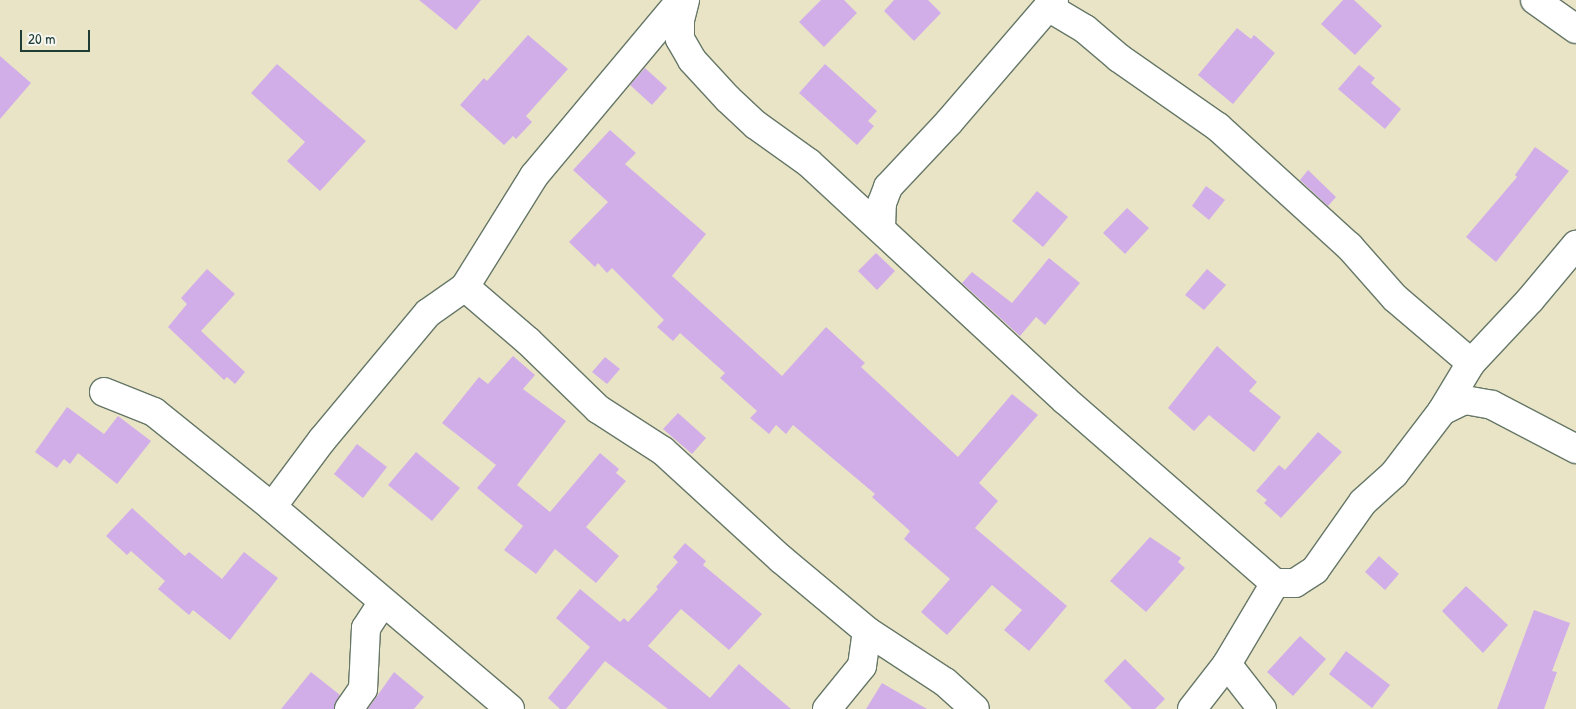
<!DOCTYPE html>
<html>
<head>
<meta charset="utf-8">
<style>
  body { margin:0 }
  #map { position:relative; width:1576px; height:709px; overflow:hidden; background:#e9e4c6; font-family:"Patrick Hand",sans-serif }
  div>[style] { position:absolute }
  .building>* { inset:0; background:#d2aee9 }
  .roads { filter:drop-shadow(1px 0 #667767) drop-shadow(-1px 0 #667767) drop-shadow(0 1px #667767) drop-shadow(0 -1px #667767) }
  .minor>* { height:28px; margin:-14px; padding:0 14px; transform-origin:14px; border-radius:14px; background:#fff }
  span { translate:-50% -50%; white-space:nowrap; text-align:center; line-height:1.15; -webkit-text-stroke:4.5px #f6f6f2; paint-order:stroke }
  .scale { position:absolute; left:20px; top:30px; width:70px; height:22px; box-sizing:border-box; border:2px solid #1f3d34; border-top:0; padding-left:6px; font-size:15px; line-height:18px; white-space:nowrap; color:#1f3d34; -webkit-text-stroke:4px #f6f6f2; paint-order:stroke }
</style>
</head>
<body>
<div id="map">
  <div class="building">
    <i style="clip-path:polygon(419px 0,481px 0,456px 30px)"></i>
    <i style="clip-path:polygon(821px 0,844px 0,857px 13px,824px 47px,799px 22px)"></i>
    <i style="clip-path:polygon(894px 0,928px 0,941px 13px,914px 41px,884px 11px)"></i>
    <i style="clip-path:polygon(1343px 0,1354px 0,1382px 26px,1355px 55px,1321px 24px)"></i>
    <i style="clip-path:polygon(1237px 28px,1251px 39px,1254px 35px,1275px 53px,1233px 104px,1198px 75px)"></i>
    <i style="clip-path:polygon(528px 35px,568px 69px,526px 116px,532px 122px,516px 139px,513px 136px,504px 145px,460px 105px,484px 78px,487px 81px)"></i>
    <i style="clip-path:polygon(0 56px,31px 83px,0 119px)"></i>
    <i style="clip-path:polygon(277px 64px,366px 141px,320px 191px,287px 161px,305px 142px,251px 93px)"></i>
    <i style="clip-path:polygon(825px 64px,877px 111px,868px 121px,874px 126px,857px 145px,799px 93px)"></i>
    <i style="clip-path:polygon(1359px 65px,1375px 78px,1371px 83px,1401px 109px,1385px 129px,1338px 89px)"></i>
    <i style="clip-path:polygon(645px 68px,667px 88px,652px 105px,630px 85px)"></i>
    <i style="clip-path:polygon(610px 130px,636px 153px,625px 164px,706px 234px,672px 276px,782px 376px,826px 327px,865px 363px,861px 367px,958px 457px,1012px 394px,1038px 415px,979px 483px,998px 501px,975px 528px,1067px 606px,1029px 651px,1004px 630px,1022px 610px,992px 585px,947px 635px,921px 612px,950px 579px,904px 539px,910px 531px,872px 497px,875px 494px,793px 425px,786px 434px,776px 425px,769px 434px,750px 418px,757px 411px,720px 378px,725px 373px,680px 333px,673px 341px,657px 327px,664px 320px,612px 268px,607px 273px,598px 263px,595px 267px,569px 242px,608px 202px,573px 170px)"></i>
    <i style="clip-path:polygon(1535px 147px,1569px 171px,1496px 262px,1466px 237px,1517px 177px,1515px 175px)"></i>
    <i style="clip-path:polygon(1308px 170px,1336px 197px,1328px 206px,1300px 180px)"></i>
    <i style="clip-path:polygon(1206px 186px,1225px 200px,1209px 220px,1192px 206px)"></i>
    <i style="clip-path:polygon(1037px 191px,1068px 217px,1043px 247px,1012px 221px)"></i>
    <i style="clip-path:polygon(1127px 208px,1149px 228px,1125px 254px,1103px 233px)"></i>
    <i style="clip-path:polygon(876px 253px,895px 271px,877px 290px,858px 271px)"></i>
    <i style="clip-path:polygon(1049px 258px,1080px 283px,1045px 325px,1036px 317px,1020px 336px,962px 283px,972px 272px,1012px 303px)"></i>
    <i style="clip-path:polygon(207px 269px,235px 294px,201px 331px,245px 372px,235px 384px,227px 377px,224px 380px,168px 327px,187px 304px,181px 298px)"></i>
    <i style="clip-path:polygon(1207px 269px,1226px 285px,1204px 310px,1185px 295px)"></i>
    <i style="clip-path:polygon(1217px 346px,1257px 382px,1249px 391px,1281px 417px,1254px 452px,1209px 415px,1194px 431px,1168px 408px)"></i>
    <i style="clip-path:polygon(513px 356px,535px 375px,523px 389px,566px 421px,517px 485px,550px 512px,600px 453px,619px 469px,616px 473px,626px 481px,586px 527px,619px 556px,596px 583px,555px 549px,536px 574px,504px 550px,523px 526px,477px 488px,496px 465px,442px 423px,479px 377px,488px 384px)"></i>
    <i style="clip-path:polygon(605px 357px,620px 369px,607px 384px,592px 372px)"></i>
    <i style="clip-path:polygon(67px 407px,104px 434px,118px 416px,151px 441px,117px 484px,78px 453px,70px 464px,64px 459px,57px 468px,35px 452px)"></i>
    <i style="clip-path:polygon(678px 413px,706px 438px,692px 454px,663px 429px)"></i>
    <i style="clip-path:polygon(1318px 432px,1342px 452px,1281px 518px,1264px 503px,1267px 500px,1256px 491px,1279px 465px,1285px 470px)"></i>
    <i style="clip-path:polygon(357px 444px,387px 467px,363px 498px,334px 474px)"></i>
    <i style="clip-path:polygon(416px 452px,460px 488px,432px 521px,388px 485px)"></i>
    <i style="clip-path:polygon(132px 508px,185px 556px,189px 552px,222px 579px,244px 552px,278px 578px,230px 640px,193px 610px,189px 615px,158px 589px,165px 581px,131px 551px,127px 555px,106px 536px)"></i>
    <i style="clip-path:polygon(1150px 537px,1181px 558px,1178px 562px,1185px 568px,1146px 612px,1110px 581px)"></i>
    <i style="clip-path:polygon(685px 543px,706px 561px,703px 565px,762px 614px,729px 650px,681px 609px,648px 646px,710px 698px,739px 664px,791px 709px,668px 709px,605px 661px,566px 709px,560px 709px,548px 698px,590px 647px,556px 618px,580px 589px,620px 622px,624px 618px,628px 622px,658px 589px,656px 587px,678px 562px,673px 557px)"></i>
    <i style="clip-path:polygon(1379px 556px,1399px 574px,1385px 590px,1365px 572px)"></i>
    <i style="clip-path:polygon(1466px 586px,1508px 625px,1483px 653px,1442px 611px)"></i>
    <i style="clip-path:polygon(1534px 610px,1570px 623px,1552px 671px,1557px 672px,1544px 709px,1497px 709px)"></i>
    <i style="clip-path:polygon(1300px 636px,1326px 659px,1293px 696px,1267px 672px)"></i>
    <i style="clip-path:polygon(1346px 651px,1390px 685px,1372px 708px,1329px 674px)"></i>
    <i style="clip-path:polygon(1125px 659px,1165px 699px,1155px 709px,1132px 709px,1104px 681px)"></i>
    <i style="clip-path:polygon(311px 672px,340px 695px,334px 709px,281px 709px)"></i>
    <i style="clip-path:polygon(394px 672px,424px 697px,414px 709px,368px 709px)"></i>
    <i style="clip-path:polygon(882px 683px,927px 709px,866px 709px)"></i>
  </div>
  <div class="roads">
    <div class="minor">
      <i style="left:681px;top:0;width:229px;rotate:129.9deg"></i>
      <i style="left:534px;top:176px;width:131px;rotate:121.9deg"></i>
      <i style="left:465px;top:287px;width:83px;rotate:40.6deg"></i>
      <i style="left:528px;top:341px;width:98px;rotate:44.2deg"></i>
      <i style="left:598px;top:409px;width:77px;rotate:32.9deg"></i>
      <i style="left:663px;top:451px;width:160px;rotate:42.5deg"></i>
      <i style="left:781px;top:559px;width:112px;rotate:39.9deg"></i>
      <i style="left:867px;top:631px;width:93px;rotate:33.2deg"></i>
      <i style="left:945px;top:682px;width:40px;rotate:42deg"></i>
      <i style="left:685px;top:0;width:21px;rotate:104deg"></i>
      <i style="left:680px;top:20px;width:19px;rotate:90deg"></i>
      <i style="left:680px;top:39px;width:24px;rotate:60deg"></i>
      <i style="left:692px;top:60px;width:53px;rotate:47.3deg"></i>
      <i style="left:728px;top:99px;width:38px;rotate:43deg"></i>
      <i style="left:756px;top:125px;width:65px;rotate:35.6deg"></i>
      <i style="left:809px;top:163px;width:349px;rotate:42.8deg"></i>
      <i style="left:1065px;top:400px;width:279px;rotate:41.1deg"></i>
      <i style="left:1275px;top:583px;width:20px"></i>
      <i style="left:1295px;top:583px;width:24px;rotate:-33deg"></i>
      <i style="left:1315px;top:570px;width:83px;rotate:-54.8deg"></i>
      <i style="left:1363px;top:502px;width:42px;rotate:-42.1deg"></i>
      <i style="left:1394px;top:474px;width:79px;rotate:-52.7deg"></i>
      <i style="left:1442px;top:411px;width:56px;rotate:-58.9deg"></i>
      <i style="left:1471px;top:363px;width:86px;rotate:-46.9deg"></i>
      <i style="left:1530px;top:300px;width:72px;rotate:-50.1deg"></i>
      <i style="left:1535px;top:0;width:50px;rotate:35.3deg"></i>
      <i style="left:1048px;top:7px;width:43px;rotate:30.7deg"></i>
      <i style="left:1085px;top:29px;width:45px;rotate:40.5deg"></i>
      <i style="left:1119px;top:58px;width:121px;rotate:34.9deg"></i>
      <i style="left:1218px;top:127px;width:177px;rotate:42.3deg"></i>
      <i style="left:1349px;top:246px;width:69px;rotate:48.5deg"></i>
      <i style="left:1395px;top:298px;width:100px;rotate:40.5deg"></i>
      <i style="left:881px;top:228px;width:25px;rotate:-88deg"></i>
      <i style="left:882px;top:203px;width:17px;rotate:-69deg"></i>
      <i style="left:888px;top:187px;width:89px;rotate:-46.8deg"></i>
      <i style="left:949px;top:122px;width:161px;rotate:-49.3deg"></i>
      <i style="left:104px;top:392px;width:54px;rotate:21.8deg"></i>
      <i style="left:154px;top:412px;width:151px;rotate:38.8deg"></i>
      <i style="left:272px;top:507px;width:84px;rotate:-53.3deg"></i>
      <i style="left:322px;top:440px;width:165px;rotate:-50.2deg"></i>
      <i style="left:428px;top:313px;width:45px;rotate:-35.1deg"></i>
      <i style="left:1442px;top:411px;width:25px;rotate:-26deg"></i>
      <i style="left:1465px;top:400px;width:27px;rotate:10deg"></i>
      <i style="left:1492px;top:405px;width:95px;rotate:27.6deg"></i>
      <i style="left:272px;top:507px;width:312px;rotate:40.3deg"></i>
      <i style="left:1227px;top:664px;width:57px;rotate:52.1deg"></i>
      <i style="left:349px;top:709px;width:24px;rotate:-55deg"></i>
      <i style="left:363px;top:689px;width:61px;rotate:-87.2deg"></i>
      <i style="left:366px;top:628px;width:30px;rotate:-57deg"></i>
      <i style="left:827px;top:709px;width:55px;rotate:-50.9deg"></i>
      <i style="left:862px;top:666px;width:35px;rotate:-82deg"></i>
      <i style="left:1192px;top:709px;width:57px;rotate:-52.1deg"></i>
      <i style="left:1227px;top:664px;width:94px;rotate:-59.3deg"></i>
    </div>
  </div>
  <div class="scale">20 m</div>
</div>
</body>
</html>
